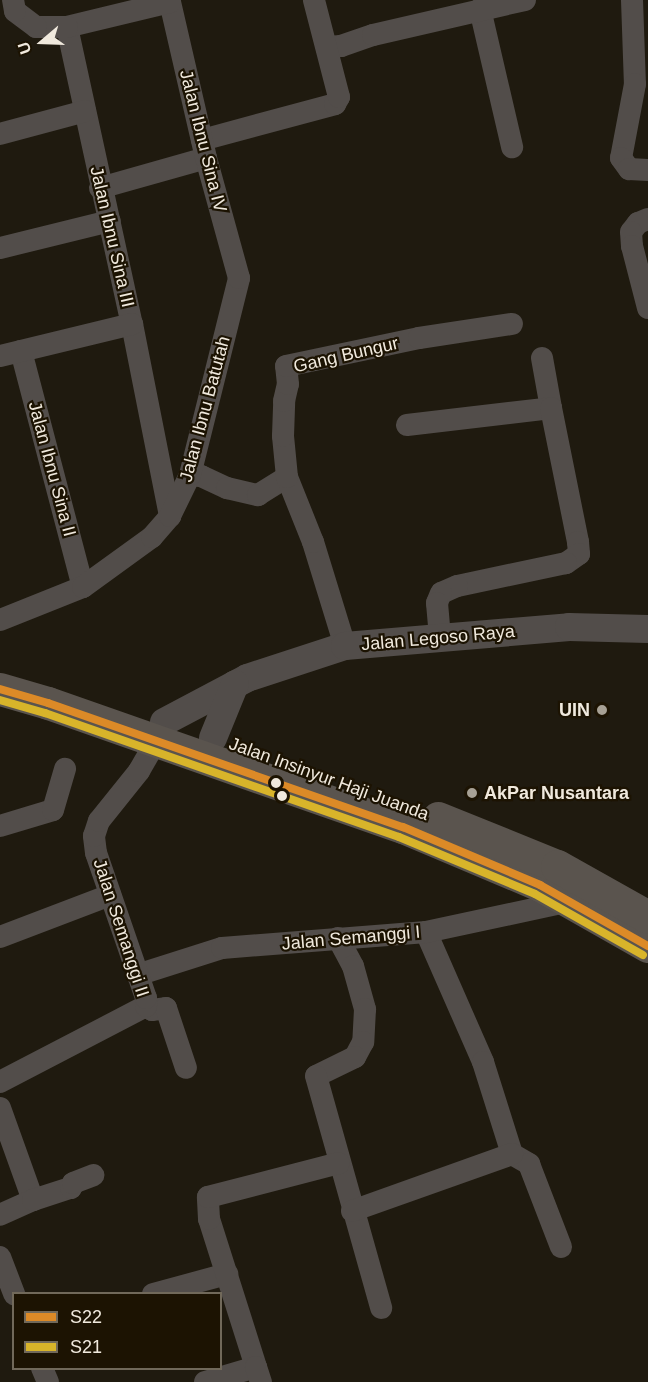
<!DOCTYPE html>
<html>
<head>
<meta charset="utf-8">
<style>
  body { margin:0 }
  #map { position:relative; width:648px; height:1382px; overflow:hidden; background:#1f1a0f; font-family:Arial,sans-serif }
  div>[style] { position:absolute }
  .minor>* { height:22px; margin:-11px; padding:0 11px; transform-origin:11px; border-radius:11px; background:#524d4a }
  .tertiary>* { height:28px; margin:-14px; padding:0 14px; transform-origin:14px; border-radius:14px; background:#524d4a }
  .trunk>* { height:33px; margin:-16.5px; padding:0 16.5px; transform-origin:16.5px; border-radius:16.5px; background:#5a544e }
  .bus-1>* { height:8px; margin:-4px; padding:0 4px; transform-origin:4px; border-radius:4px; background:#dc8a27 }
  .bus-2>* { height:8px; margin:-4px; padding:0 4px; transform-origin:4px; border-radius:4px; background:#d8b42a }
  .dots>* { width:16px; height:16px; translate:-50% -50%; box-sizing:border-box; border:3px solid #1c1302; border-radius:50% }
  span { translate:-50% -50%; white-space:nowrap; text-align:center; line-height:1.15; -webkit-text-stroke:4.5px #1c1302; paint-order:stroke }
  .street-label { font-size:18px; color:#f0e9dd }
  .poi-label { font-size:18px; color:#f0e9dd; font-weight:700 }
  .right { translate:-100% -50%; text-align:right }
  .left { translate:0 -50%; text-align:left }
  .legend { position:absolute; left:12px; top:1292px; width:210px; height:78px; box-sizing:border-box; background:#1c1302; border:2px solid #71695a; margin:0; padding:8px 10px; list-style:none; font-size:18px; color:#f0e9dd }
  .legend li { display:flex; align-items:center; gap:12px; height:30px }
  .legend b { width:30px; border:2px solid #71695a }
  .north { position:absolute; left:12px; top:12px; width:60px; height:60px; -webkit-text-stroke:4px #1c1302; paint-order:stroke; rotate:251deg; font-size:16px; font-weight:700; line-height:24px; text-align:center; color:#f0e9dd }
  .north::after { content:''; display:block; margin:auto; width:21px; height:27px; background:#f0e9dd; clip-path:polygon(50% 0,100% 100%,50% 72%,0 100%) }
</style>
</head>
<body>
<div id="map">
  <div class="minor">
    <i style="left:632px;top:0;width:84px;rotate:88deg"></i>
    <i style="left:635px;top:84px;width:75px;rotate:100.7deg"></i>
    <i style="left:621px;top:158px;width:14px;rotate:54deg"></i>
    <i style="left:629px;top:169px;width:19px;rotate:3deg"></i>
    <i style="left:480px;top:9px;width:142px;rotate:76.9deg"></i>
    <i style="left:67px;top:27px;width:304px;rotate:77.7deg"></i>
    <i style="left:132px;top:324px;width:196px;rotate:78.8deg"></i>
    <i style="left:327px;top:47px;width:14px;rotate:-4deg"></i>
    <i style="left:341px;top:46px;width:34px;rotate:-19deg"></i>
    <i style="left:373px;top:35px;width:156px;rotate:-13deg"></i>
    <i style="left:0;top:134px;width:88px;rotate:-15.1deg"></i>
    <i style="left:202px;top:140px;width:138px;rotate:-15.1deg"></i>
    <i style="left:335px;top:104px;width:8px;rotate:-60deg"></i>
    <i style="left:339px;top:97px;width:100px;rotate:-104.5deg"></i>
    <i style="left:100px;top:188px;width:110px;rotate:-15.8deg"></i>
    <i style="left:648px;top:219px;width:11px;rotate:158deg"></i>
    <i style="left:638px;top:223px;width:11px;rotate:128deg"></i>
    <i style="left:631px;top:232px;width:14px;rotate:86deg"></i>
    <i style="left:632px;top:246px;width:64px;rotate:75.5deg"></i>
    <i style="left:0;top:248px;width:113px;rotate:-13.8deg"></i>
    <i style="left:21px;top:351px;width:244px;rotate:75.3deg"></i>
    <i style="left:0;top:356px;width:136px;rotate:-13.6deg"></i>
    <i style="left:542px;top:358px;width:51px;rotate:79.8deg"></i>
    <i style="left:407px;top:425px;width:145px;rotate:-6.7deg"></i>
    <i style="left:551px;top:408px;width:137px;rotate:78.6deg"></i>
    <i style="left:578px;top:542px;width:12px;rotate:85deg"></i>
    <i style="left:579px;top:554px;width:16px;rotate:145deg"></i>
    <i style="left:566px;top:563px;width:111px;rotate:168.1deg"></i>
    <i style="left:457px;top:586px;width:17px;rotate:156deg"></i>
    <i style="left:441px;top:593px;width:11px;rotate:112deg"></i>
    <i style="left:437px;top:603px;width:35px;rotate:85deg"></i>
    <i style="left:190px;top:475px;width:11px;rotate:5deg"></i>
    <i style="left:201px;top:476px;width:29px;rotate:25deg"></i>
    <i style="left:227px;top:488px;width:32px;rotate:13deg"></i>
    <i style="left:258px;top:495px;width:34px;rotate:-32deg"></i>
    <i style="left:0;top:620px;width:89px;rotate:-21.7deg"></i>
    <i style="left:83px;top:587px;width:85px;rotate:-35.9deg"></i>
    <i style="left:152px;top:537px;width:28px;rotate:-49deg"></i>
    <i style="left:170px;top:516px;width:46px;rotate:-64deg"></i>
    <i style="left:190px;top:475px;width:203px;rotate:-76deg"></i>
    <i style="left:239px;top:278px;width:124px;rotate:-105.4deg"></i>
    <i style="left:206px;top:158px;width:160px;rotate:-103deg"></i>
    <i style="left:170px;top:2px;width:106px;rotate:166.4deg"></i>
    <i style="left:67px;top:27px;width:31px;rotate:180deg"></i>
    <i style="left:36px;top:27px;width:26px;rotate:-143deg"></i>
    <i style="left:15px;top:11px;width:11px;rotate:-100deg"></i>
    <i style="left:345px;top:646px;width:109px;rotate:-107.1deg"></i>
    <i style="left:313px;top:542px;width:70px;rotate:-111.8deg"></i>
    <i style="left:287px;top:477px;width:41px;rotate:-95.6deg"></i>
    <i style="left:283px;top:436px;width:35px;rotate:-88deg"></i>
    <i style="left:284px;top:401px;width:17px;rotate:-77deg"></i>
    <i style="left:288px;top:384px;width:18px;rotate:-96deg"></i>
    <i style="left:286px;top:366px;width:136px;rotate:-11.9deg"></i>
    <i style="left:419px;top:338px;width:94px;rotate:-8.6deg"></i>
    <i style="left:0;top:826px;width:55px;rotate:-16.8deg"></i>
    <i style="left:53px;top:810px;width:43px;rotate:-73.7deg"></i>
    <i style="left:426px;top:932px;width:142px;rotate:66.3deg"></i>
    <i style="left:483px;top:1062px;width:96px;rotate:72.5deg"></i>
    <i style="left:512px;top:1154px;width:20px;rotate:30deg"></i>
    <i style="left:529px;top:1164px;width:89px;rotate:68.9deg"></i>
    <i style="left:0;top:937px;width:118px;rotate:-20.9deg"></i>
    <i style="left:338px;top:938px;width:32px;rotate:62deg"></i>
    <i style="left:353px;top:966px;width:45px;rotate:74.4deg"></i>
    <i style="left:365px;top:1009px;width:33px;rotate:93deg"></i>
    <i style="left:363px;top:1042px;width:17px;rotate:118deg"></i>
    <i style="left:355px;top:1057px;width:43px;rotate:154deg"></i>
    <i style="left:316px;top:1076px;width:241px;rotate:74.3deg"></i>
    <i style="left:137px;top:975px;width:89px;rotate:-17.6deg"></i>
    <i style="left:222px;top:948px;width:205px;rotate:-4.5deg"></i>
    <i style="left:426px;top:932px;width:143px;rotate:-12.1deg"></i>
    <i style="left:146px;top:1006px;width:7px;rotate:34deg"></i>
    <i style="left:152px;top:1010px;width:14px;rotate:-8deg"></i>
    <i style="left:166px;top:1008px;width:63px;rotate:71.6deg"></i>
    <i style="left:0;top:1082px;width:165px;rotate:-27.5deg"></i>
    <i style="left:146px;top:1006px;width:8px;rotate:-90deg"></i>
    <i style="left:146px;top:998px;width:153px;rotate:-109deg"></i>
    <i style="left:96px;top:853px;width:17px;rotate:-97deg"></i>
    <i style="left:94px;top:836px;width:16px;rotate:-72deg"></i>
    <i style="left:99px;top:821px;width:64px;rotate:-51.3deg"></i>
    <i style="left:139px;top:771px;width:34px;rotate:-60deg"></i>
    <i style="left:0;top:1108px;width:98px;rotate:70.3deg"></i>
    <i style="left:33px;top:1200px;width:36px;rotate:156deg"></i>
    <i style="left:33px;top:1200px;width:40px;rotate:-18deg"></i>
    <i style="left:71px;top:1188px;width:5px;rotate:-68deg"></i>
    <i style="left:73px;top:1183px;width:22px;rotate:-21deg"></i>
    <i style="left:352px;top:1211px;width:170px;rotate:-19.6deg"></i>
    <i style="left:0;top:1257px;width:40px;rotate:69deg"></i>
    <i style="left:153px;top:1294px;width:77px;rotate:-15.1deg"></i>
    <i style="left:256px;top:1367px;width:155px;rotate:-107.6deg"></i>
    <i style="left:209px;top:1219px;width:22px;rotate:-93deg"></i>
    <i style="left:208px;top:1197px;width:135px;rotate:-14.5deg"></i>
    <i style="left:42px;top:1368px;width:15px;rotate:67deg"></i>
    <i style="left:205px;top:1382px;width:53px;rotate:-16.4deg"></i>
    <i style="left:256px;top:1367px;width:16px;rotate:72deg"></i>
  </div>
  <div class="tertiary">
    <i style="left:164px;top:722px;width:94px;rotate:-27.9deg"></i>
    <i style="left:247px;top:678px;width:103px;rotate:-18.1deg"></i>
    <i style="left:345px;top:646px;width:225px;rotate:-4.8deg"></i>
    <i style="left:569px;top:627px;width:79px;rotate:1.5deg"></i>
    <i style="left:213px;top:738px;width:58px;rotate:-67.8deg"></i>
  </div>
  <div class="trunk">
    <i style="left:0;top:689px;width:50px;rotate:16.3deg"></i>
    <i style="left:48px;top:703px;width:376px;rotate:19.3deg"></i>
    <i style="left:403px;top:827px;width:149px;rotate:22.9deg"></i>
    <i style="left:540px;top:885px;width:124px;rotate:29.5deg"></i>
    <i style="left:438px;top:818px;width:128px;rotate:22deg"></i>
    <i style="left:557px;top:866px;width:104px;rotate:29.3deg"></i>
  </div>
  <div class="bus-1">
    <i style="left:0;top:689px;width:50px;rotate:16.3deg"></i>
    <i style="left:48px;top:703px;width:376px;rotate:19.3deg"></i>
    <i style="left:403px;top:827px;width:149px;rotate:22.9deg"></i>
    <i style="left:540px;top:885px;width:124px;rotate:29.5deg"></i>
  </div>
  <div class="bus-2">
    <i style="left:0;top:700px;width:47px;rotate:16.1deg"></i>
    <i style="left:45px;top:713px;width:375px;rotate:19.3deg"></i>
    <i style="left:399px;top:837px;width:147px;rotate:22.7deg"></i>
    <i style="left:535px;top:894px;width:124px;rotate:29.5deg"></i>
  </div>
  <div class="dots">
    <i style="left:602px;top:710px;background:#a7a195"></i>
    <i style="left:276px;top:783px;background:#f0e9dd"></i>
    <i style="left:472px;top:793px;background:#a7a195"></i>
    <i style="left:282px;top:796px;background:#f0e9dd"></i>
  </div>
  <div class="street-label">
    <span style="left:203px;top:141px;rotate:76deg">Jalan Ibnu Sina IV</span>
    <span style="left:112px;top:237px;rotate:77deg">Jalan Ibnu Sina III</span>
    <span style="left:346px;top:355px;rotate:-13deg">Gang Bungur</span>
    <span style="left:205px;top:409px;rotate:-75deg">Jalan Ibnu Batutah</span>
    <span style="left:52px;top:469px;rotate:75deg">Jalan Ibnu Sina II</span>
    <span style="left:438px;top:638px;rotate:-5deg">Jalan Legoso Raya</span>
    <span style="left:329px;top:779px;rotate:20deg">Jalan Insinyur Haji Juanda</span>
    <span style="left:121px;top:928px;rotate:72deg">Jalan Semanggi II</span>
    <span style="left:351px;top:938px;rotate:-5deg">Jalan Semanggi I</span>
  </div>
  <div class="poi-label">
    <span class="right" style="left:590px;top:710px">UIN</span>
    <span class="left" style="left:484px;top:793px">AkPar Nusantara</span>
  </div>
  <ul class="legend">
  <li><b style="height:8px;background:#dc8a27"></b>S22</li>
  <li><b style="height:8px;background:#d8b42a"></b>S21</li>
  </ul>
  <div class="north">U</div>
</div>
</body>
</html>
